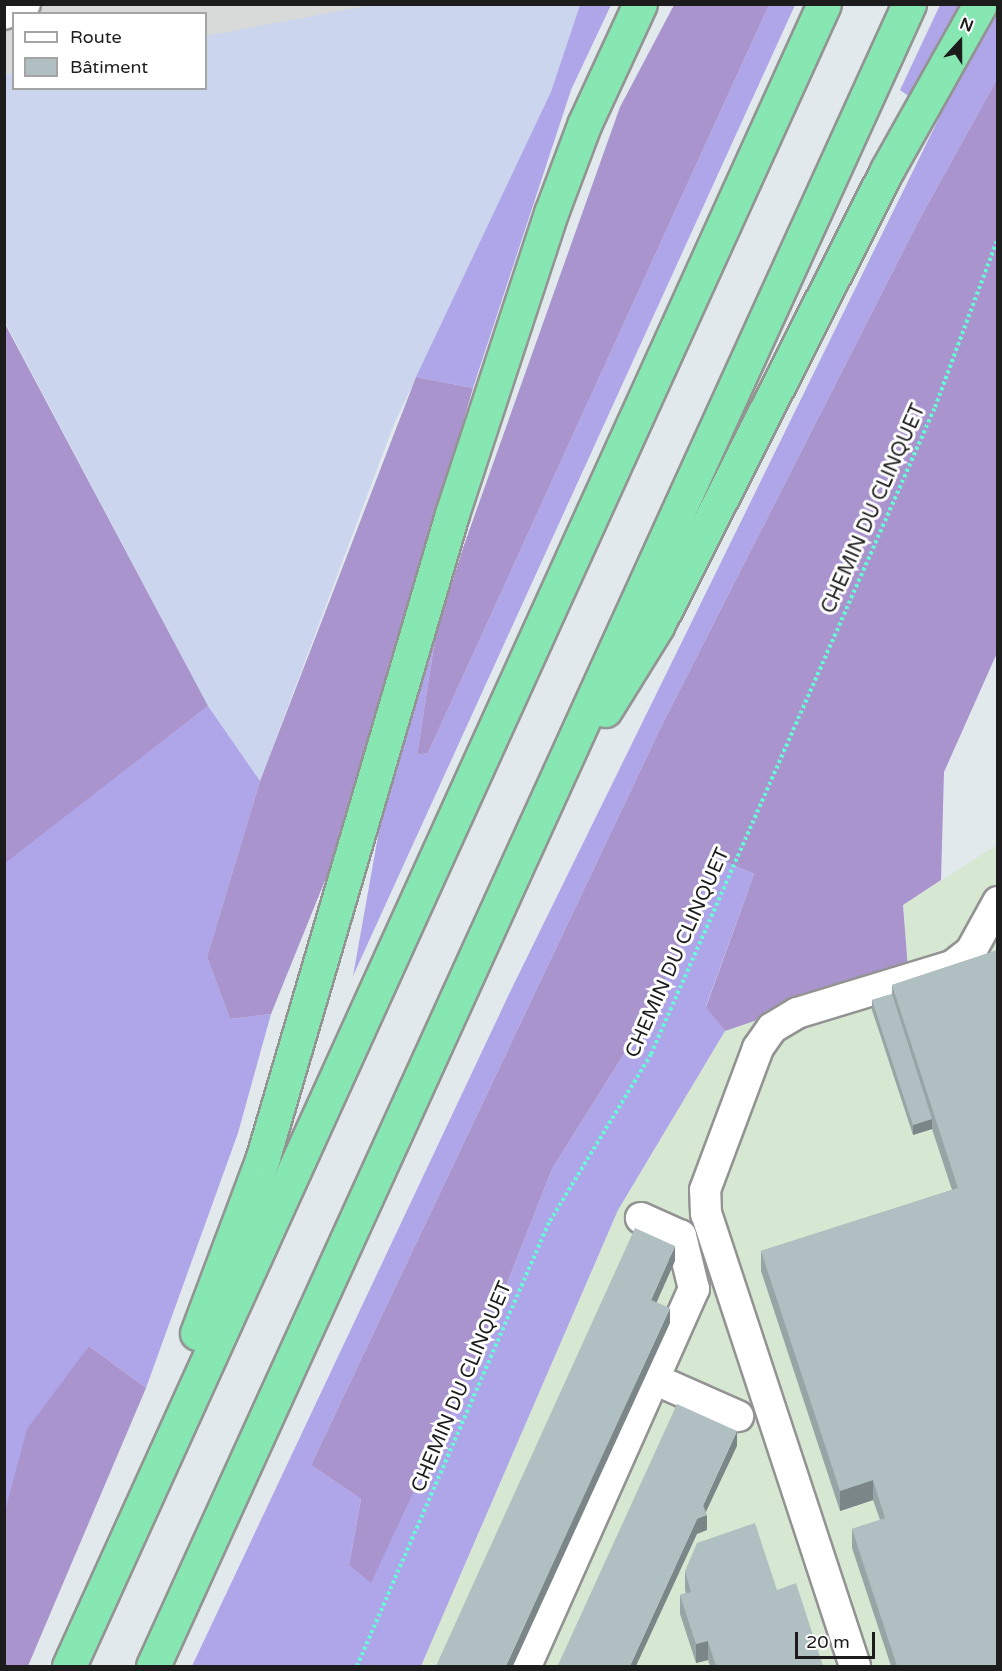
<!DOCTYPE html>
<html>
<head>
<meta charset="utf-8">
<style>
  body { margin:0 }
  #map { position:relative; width:1002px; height:1671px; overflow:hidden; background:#e1e9ed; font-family:"Varela Round",sans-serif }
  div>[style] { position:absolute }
  .residential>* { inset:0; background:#d8dad9 }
  .industrial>* { inset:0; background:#d6e7d2 }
  .farmland>* { inset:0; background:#cbd5ed }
  .grass>* { inset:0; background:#afa5e9 }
  .forest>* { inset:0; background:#a994ce }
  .path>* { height:4px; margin-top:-2px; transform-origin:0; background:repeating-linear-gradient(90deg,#63fcd6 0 3px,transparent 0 6px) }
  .roads { filter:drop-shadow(2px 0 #939393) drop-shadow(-2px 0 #939393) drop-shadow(0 2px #939393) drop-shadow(0 -2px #939393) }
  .minor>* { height:30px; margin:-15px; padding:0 15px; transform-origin:15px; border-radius:15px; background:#fff }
  .highway>* { height:33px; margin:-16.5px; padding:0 16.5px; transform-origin:16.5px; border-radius:16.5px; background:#86e7b3 }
  .wall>* { inset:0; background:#97a5a7 }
  .shaded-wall>* { inset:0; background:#7b8688 }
  .building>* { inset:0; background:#b0c0c2 }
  span { translate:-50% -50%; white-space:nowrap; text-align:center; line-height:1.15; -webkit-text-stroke:6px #fff; paint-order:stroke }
  .street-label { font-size:20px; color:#1c1c1c }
  .frame { position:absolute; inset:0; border:6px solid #1c1c1c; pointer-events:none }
  .legend { position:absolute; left:12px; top:12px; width:195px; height:78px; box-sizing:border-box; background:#fff; border:2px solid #a4a4a4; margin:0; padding:8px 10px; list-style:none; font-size:18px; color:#1c1c1c }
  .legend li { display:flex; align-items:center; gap:12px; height:30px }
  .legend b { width:30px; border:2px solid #a4a4a4 }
  .north { position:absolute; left:930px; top:12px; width:60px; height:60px; -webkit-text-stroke:4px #fff; paint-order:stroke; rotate:21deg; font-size:16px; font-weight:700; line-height:24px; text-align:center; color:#1c1c1c }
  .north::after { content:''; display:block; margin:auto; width:21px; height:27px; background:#1c1c1c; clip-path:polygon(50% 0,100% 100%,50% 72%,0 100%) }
  .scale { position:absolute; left:795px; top:1632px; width:80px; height:27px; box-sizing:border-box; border:3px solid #1c1c1c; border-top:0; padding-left:8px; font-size:18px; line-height:21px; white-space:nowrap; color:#1c1c1c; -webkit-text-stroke:4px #fff; paint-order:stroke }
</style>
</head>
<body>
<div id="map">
  <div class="residential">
    <i style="clip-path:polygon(5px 5px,385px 5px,206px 38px,206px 14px,14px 14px,13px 73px,5px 75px)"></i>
  </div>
  <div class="industrial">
    <i style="clip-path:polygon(997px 845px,997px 1666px,421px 1666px,618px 1210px,725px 1031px,908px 969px,903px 905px)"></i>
  </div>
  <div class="farmland">
    <i style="clip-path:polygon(372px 5px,580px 5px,552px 92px,394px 424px,260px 781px,208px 706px,5px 322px,5px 75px,13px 73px,14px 88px,206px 88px,206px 36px)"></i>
  </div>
  <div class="grass">
    <i style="clip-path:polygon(580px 5px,611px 5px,571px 90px,473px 388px,416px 377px,551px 92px)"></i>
    <i style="clip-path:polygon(769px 5px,795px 5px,353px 976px,385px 797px,436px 633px,417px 755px,428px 753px)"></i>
    <i style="clip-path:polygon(940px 5px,997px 5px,997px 79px,919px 220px,661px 727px,311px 1465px,361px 1499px,349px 1565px,488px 1332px,552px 1169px,654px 1006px,717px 858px,754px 874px,706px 1006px,725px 1031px,618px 1210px,421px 1666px,192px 1666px,511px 990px,939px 118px,900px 90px)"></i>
    <i style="clip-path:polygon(208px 706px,260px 781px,207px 957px,230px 1019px,271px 1014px,238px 1133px,146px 1388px,89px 1346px,5px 1511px,5px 862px)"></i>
  </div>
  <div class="forest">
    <i style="clip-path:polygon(674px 5px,769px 5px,428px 753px,417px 755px,436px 633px,463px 548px,620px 107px)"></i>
    <i style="clip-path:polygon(997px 79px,997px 653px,944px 772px,941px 880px,903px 905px,908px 969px,725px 1031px,706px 1007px,754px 874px,717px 858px,654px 1006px,552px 1169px,488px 1332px,371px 1583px,349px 1565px,361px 1499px,311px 1465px,661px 727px,919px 220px)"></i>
    <i style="clip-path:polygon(4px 322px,208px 706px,5px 863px,4px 863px)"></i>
    <i style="clip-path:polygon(416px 377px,473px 388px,345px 831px,271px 1014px,230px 1019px,207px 957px,260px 781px)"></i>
    <i style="clip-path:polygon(89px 1346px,146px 1388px,28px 1666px,5px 1666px,5px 1511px,27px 1429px)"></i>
  </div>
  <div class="path">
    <i style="left:357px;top:1666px;width:485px;rotate:-66.6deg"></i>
    <i style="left:550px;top:1221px;width:195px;rotate:-58.8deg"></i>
    <i style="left:651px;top:1054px;width:707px;rotate:-66.3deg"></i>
    <i style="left:935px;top:407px;width:180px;rotate:-69.6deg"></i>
  </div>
  <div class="roads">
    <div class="minor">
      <i style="left:4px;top:14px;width:23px;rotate:-25deg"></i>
      <i style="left:654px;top:1379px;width:92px;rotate:23.8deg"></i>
      <i style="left:526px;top:1666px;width:413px;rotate:-66deg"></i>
      <i style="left:694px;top:1289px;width:55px;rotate:-103.8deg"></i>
      <i style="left:681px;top:1236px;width:44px;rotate:-155.8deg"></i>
      <i style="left:855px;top:1666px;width:476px;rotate:-108.2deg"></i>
      <i style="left:706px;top:1214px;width:24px;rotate:-92deg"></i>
      <i style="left:705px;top:1190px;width:152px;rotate:-69.5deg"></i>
      <i style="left:758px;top:1048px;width:24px;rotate:-55deg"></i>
      <i style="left:772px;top:1028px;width:29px;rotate:-31deg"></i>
      <i style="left:797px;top:1013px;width:162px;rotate:-16.9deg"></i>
      <i style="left:952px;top:966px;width:24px;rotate:-38deg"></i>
      <i style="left:971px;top:951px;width:56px;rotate:-61.1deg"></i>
    </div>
    <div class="highway">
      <i style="left:605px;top:710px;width:99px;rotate:-58.2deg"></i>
      <i style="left:657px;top:626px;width:511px;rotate:-63.23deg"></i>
      <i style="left:887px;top:170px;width:190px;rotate:-60.7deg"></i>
      <i style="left:197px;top:1333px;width:188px;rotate:-69.4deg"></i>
      <i style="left:263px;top:1157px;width:670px;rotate:-73.62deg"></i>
      <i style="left:452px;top:514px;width:317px;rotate:-71.8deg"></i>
      <i style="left:551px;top:213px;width:94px;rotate:-69.4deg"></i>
      <i style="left:584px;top:125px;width:133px;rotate:-65.2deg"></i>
      <i style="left:69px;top:1666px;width:1825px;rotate:-65.57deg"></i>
      <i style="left:153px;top:1666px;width:1826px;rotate:-65.54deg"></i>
    </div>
  </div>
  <div class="wall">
    <i style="clip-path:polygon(998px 950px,998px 1666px,891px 1666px,852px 1548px,852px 1529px,880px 1520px,873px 1500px,840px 1511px,761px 1271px,761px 1251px,952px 1190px,932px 1129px,913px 1135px,872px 1010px,872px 1000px,892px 994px,892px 985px)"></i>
    <i style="clip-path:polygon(685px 1571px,777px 1590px,823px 1666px,710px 1666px,708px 1660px,696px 1663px,680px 1614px,680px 1595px,686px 1593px,685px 1590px)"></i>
  </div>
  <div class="shaded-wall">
    <i style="clip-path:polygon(932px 1119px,932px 1129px,913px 1135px,913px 1125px)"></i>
    <i style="clip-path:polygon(675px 1246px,675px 1261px,651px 1315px,651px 1300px)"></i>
    <i style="clip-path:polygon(670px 1308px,670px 1323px,513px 1666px,506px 1666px)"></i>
    <i style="clip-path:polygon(737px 1431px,737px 1446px,704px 1516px,707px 1515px,707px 1530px,697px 1534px,636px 1666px,630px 1666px)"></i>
    <i style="clip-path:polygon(873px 1480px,873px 1500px,840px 1511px,840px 1491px)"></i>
    <i style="clip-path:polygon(708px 1641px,708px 1660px,696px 1663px,696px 1644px)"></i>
  </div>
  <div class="building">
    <i style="clip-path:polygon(998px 950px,998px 1666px,897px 1666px,852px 1529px,885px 1518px,873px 1480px,840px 1491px,761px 1251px,958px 1188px,892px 985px)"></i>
    <i style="clip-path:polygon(892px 994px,932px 1119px,913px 1125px,872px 1000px)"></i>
    <i style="clip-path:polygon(635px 1228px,675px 1246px,651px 1300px,670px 1308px,506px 1666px,436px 1666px)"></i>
    <i style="clip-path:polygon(677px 1404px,737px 1431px,703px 1505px,707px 1515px,697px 1519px,630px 1666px,562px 1666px,558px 1665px)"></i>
    <i style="clip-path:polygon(755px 1523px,777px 1590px,796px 1583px,823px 1666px,716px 1666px,708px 1641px,696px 1644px,680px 1595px,691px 1592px,685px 1571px,697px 1543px)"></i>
  </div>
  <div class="street-label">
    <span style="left:874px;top:509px;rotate:-66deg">CHEMIN DU CLINQUET</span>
    <span style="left:678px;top:953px;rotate:-66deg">CHEMIN DU CLINQUET</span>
    <span style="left:462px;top:1387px;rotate:-67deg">CHEMIN DU CLINQUET</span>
  </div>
  <div class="frame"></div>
  <ul class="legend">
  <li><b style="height:8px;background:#fff"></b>Route</li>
  <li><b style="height:16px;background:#b0c0c2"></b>Bâtiment</li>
  </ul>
  <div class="north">N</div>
  <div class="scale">20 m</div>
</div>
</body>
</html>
